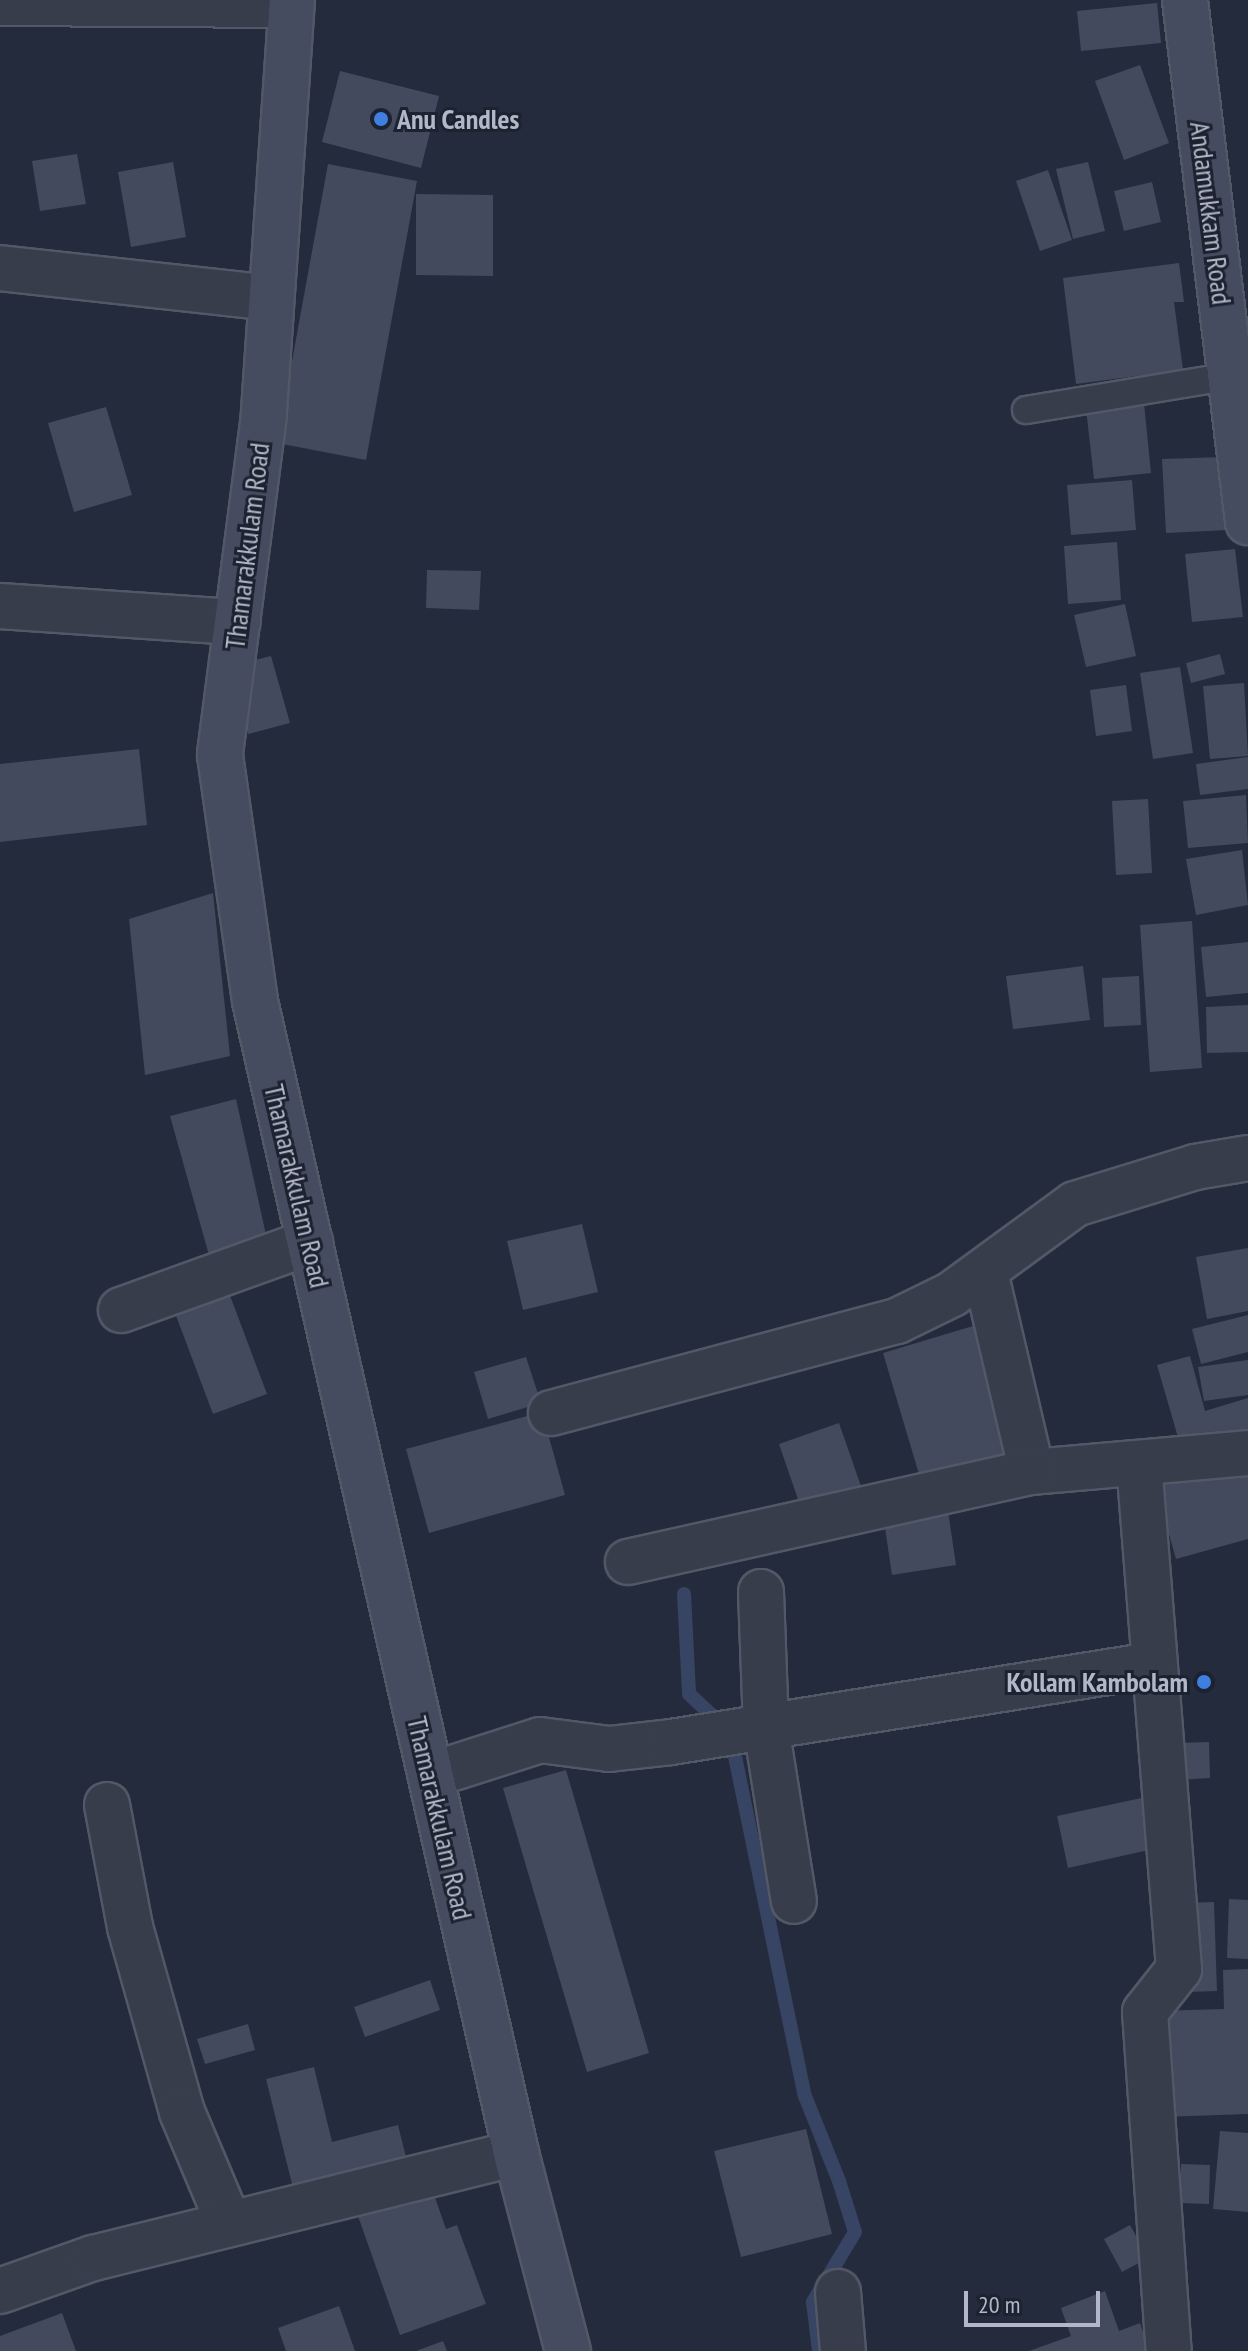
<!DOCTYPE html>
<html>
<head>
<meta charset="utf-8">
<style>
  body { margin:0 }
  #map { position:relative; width:1248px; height:2351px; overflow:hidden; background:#242b3c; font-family:"PT Sans Narrow",sans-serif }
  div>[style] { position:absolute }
  .stream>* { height:14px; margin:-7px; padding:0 7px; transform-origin:7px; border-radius:7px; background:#384463 }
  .building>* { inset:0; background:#434a5e }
  .roads { filter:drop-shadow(2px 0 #535867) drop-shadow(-2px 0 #535867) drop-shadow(0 2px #535867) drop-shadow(0 -2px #535867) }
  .lane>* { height:26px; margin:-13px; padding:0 13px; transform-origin:13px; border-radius:13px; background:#383d4c }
  .street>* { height:44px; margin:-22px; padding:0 22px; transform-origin:22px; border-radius:22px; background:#383d4c }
  .secondary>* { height:44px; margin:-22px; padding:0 22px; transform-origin:22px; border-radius:22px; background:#464c5f }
  .dots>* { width:22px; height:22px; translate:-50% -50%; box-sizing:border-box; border:4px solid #1d2231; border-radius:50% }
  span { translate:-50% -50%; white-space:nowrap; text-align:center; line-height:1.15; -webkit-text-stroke:6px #1d2231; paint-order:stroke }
  .poi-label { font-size:28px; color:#b3b8c8; font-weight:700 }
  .left { translate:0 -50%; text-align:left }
  .right { translate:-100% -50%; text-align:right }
  .street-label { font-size:28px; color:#b3b8c8 }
  .scale { position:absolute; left:964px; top:2291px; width:136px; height:36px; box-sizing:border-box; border:4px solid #b3b8c8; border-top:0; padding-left:10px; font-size:24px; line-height:28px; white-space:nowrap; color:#b3b8c8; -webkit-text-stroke:6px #1d2231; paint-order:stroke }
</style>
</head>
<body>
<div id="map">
  <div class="stream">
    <i style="left:684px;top:1594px;width:100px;rotate:87.1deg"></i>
    <i style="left:689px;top:1694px;width:56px;rotate:42.8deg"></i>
    <i style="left:730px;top:1732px;width:372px;rotate:78.4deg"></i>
    <i style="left:805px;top:2096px;width:92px;rotate:68.2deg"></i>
    <i style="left:839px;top:2181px;width:53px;rotate:72.6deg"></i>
    <i style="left:855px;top:2232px;width:82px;rotate:121deg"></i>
    <i style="left:813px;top:2302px;width:49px;rotate:83deg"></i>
  </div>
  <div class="building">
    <i style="clip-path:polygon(1157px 3px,1161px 43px,1081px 51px,1077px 11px)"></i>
    <i style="clip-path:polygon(1140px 65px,1169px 143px,1124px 160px,1095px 81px)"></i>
    <i style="clip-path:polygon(340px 71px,439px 96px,421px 168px,322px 142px)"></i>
    <i style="clip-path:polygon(77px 154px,86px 204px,40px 211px,32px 161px)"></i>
    <i style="clip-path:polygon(173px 162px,186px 237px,131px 247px,118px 172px)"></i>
    <i style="clip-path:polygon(1088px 162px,1105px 231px,1073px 239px,1056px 169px)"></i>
    <i style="clip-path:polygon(328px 164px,417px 181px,366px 460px,277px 443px)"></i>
    <i style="clip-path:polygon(1048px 170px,1072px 240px,1040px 251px,1016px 181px)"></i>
    <i style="clip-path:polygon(1152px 182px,1161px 222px,1124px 231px,1114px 191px)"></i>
    <i style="clip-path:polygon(416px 194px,493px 195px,493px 276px,416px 275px)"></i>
    <i style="clip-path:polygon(1179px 263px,1184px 302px,1174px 302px,1183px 370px,1076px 384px,1063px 278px)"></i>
    <i style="clip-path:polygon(1144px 403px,1151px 473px,1094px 479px,1086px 409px)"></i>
    <i style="clip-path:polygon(106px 407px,132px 495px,74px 512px,48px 423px)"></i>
    <i style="clip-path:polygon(1224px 457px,1228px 530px,1166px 533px,1162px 459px)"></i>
    <i style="clip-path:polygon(1132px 480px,1136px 530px,1071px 535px,1067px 485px)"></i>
    <i style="clip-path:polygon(1117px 542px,1121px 600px,1068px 604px,1064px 546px)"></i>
    <i style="clip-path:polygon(1235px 549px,1243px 617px,1192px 622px,1185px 554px)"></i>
    <i style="clip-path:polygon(427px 570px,481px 571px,479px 610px,426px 608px)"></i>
    <i style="clip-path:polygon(1125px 604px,1136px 656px,1086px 667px,1074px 615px)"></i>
    <i style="clip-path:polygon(1220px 654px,1225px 674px,1191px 683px,1186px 663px)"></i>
    <i style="clip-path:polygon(271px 656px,290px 723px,248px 734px,230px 666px)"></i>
    <i style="clip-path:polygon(1180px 667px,1193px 753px,1153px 759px,1140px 673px)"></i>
    <i style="clip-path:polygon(1244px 683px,1248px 756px,1210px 759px,1203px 686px)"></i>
    <i style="clip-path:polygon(1126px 685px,1132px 731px,1096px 736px,1090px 690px)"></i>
    <i style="clip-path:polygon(139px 749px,147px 825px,0 842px,0 764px)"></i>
    <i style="clip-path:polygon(1248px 757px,1248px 789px,1200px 795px,1196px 764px)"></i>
    <i style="clip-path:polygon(1246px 795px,1248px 843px,1188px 848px,1183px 801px)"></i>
    <i style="clip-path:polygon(1148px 799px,1152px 873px,1116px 875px,1112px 801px)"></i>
    <i style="clip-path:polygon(1242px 850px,1248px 905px,1196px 915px,1186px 859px)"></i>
    <i style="clip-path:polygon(213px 893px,230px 1056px,145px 1075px,129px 919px)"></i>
    <i style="clip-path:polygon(1192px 921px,1202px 1068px,1150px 1072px,1140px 925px)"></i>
    <i style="clip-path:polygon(1248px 942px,1248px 993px,1206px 997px,1201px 947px)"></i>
    <i style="clip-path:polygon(1083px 966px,1090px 1020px,1013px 1029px,1006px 976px)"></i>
    <i style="clip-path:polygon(1139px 976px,1141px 1025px,1104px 1027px,1102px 978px)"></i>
    <i style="clip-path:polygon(1248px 1005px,1248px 1052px,1207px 1053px,1206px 1007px)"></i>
    <i style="clip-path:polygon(236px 1099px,274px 1271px,212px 1266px,170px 1116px)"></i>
    <i style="clip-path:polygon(582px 1224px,598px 1292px,523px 1310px,507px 1241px)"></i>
    <i style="clip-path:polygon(1248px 1248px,1248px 1311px,1207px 1319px,1196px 1257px)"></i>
    <i style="clip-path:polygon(223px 1277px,267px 1394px,213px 1414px,169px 1297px)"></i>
    <i style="clip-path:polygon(1248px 1315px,1248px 1352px,1201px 1364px,1192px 1329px)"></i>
    <i style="clip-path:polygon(983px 1323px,1022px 1451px,921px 1481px,883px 1353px)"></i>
    <i style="clip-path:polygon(1190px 1356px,1205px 1411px,1248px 1398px,1248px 1440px,1184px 1458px,1157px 1365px)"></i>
    <i style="clip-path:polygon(526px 1357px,541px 1403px,488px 1419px,474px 1372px)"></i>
    <i style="clip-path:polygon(1248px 1360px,1248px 1395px,1204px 1401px,1198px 1367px)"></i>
    <i style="clip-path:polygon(542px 1412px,565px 1495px,429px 1533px,406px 1449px)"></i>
    <i style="clip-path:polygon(839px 1423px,862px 1489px,802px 1511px,779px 1444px)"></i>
    <i style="clip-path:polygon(1248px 1461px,1248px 1539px,1176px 1559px,1153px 1477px)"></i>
    <i style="clip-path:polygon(948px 1511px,956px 1565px,892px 1575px,884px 1521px)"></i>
    <i style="clip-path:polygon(1209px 1742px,1210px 1778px,1178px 1780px,1176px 1743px)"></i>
    <i style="clip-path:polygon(566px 1770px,649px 2053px,587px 2072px,503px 1788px)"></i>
    <i style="clip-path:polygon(1151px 1796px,1162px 1847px,1068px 1868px,1057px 1816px)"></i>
    <i style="clip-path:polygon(1229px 1899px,1248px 1900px,1248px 1959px,1227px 1958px)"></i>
    <i style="clip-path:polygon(1214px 1902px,1217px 1991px,1186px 1992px,1183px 1903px)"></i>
    <i style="clip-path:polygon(1248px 1969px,1248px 2114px,1161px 2117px,1157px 2011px,1224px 2009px,1223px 1970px)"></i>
    <i style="clip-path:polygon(430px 1980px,440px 2010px,365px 2037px,354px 2007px)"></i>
    <i style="clip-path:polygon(248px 2024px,255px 2050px,205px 2064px,197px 2039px)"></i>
    <i style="clip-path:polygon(314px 2067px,332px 2142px,398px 2125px,407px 2161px,293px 2188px,266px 2079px)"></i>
    <i style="clip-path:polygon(806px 2129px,832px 2234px,741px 2257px,714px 2151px)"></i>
    <i style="clip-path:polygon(1220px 2131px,1248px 2133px,1248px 2212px,1213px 2209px)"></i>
    <i style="clip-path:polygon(1181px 2164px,1210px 2165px,1209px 2204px,1180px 2203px)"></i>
    <i style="clip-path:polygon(432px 2189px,446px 2229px,457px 2225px,486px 2304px,400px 2335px,358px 2216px)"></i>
    <i style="clip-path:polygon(1130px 2225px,1148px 2258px,1122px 2272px,1104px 2239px)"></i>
    <i style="clip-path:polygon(1105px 2291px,1119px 2331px,1140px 2323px,1150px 2351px,1029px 2351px,1071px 2336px,1061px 2308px)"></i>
    <i style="clip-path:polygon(339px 2306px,355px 2351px,286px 2351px,278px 2328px)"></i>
    <i style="clip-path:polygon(62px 2313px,76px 2351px,0 2351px,0 2336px)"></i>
    <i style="clip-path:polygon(443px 2341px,447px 2351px,416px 2351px)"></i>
  </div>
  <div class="roads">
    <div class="lane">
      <i style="left:1026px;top:410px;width:208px;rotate:-9.4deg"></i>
    </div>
    <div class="street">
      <i style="left:0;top:3px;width:290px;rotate:0.4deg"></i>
      <i style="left:0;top:268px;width:273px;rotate:6.3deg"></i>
      <i style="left:0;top:606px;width:238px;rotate:3.9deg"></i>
      <i style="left:985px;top:1272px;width:205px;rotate:76.8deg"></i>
      <i style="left:1032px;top:1472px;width:217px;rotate:-5deg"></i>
      <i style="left:121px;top:1310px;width:201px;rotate:-19.8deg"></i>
      <i style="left:551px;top:1413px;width:358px;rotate:-14.9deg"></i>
      <i style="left:897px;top:1321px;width:61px;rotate:-26.1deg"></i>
      <i style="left:952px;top:1294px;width:152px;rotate:-36.2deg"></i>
      <i style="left:1075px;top:1204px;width:126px;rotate:-17.1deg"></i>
      <i style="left:1195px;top:1167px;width:54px;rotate:-9.6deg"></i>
      <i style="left:1139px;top:1463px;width:508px;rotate:85.48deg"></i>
      <i style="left:1179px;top:1969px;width:55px;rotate:128.3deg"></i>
      <i style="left:1145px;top:2012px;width:340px;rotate:86deg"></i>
      <i style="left:628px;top:1562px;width:414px;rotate:-12.6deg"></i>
      <i style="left:761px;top:1592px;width:135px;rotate:87.9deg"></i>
      <i style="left:766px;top:1727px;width:176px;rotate:80.9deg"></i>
      <i style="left:453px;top:1768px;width:91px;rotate:-17.8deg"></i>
      <i style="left:540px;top:1740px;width:70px;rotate:7.4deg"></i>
      <i style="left:609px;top:1749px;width:62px;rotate:-6.4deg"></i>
      <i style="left:671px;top:1742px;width:489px;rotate:-9.1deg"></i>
      <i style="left:107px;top:1805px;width:124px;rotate:79.3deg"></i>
      <i style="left:130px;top:1927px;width:192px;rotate:74.3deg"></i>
      <i style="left:182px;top:2112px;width:121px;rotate:67.2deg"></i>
      <i style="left:0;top:2291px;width:99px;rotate:-19.5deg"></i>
      <i style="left:93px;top:2258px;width:436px;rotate:-13.9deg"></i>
      <i style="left:838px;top:2292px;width:59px;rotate:85.2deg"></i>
    </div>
    <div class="secondary">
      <i style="left:292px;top:0;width:416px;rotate:93.9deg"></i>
      <i style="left:264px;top:415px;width:343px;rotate:97.4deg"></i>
      <i style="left:220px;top:755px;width:248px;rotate:81.9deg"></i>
      <i style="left:255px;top:1001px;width:1181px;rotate:77.23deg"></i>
      <i style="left:516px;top:2153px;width:205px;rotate:75.3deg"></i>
      <i style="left:1185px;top:0;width:526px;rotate:83.12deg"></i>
    </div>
  </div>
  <div class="dots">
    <i style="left:381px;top:119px;background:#3f7fe0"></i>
    <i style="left:1204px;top:1682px;background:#3f7fe0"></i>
  </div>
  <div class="poi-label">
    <span class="left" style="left:397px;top:119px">Anu Candles</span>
    <span class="right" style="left:1188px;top:1682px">Kollam Kambolam</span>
  </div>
  <div class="street-label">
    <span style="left:1211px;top:213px;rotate:83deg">Andamukkam Road</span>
    <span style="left:247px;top:546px;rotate:-83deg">Thamarakkulam Road</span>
    <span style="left:297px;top:1186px;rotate:77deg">Thamarakkulam Road</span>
    <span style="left:440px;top:1818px;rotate:77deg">Thamarakkulam Road</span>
  </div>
  <div class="scale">20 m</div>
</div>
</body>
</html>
